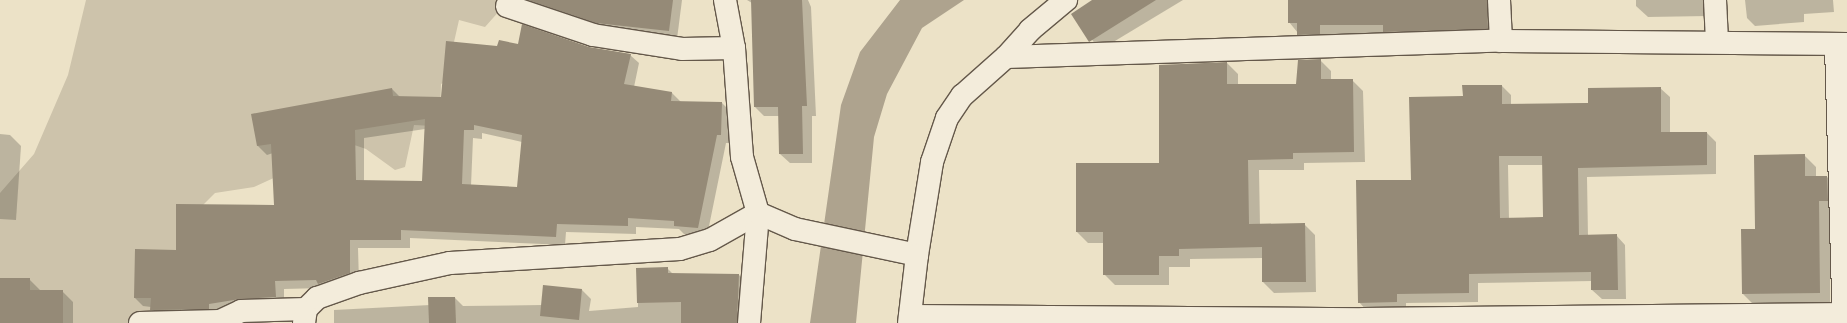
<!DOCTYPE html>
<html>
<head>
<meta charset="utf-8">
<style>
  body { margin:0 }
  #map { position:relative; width:1847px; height:323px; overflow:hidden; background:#ece2c7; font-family:Cardo,serif }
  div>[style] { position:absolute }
  .green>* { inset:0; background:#cdc3ab }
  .water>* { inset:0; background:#aea38e }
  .shadow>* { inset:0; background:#0003 }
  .building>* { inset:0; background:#958a77 }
  .roads { filter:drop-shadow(1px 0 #64584a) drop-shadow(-1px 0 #64584a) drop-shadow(0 1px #64584a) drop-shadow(0 -1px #64584a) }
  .street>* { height:22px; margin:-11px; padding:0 11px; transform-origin:11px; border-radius:11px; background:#f3ecdb }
  .secondary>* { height:22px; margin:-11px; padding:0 11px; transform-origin:11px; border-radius:11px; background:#f3ecdb }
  span { translate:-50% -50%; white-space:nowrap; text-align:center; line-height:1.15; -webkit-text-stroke:4px #f3ecdb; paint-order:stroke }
</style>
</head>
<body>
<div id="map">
  <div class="green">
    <i style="clip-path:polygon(86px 0,509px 0,485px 27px,459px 20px,454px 42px,461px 73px,441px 84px,440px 118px,433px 126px,414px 125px,405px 167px,395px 170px,366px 149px,334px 138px,278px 176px,254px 187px,215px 193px,192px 216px,193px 297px,168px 323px,0 323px,0 193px,34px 154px,68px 75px)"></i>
  </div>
  <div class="water">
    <i style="clip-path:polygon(900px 0,964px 0,922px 28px,887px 94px,874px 137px,856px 323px,810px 323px,841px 105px,860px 52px)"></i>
  </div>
  <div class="shadow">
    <i style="clip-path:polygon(529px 0,682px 0,677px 39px,605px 31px,537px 8px)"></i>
    <i style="clip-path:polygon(747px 0,808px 0,811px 7px,816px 116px,812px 116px,812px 163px,790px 163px,780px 154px,779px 116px,764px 116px,755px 107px,752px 3px)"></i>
    <i style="clip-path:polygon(1094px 0,1183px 0,1100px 50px,1072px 14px)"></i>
    <i style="clip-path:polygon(1289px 0,1497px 0,1496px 37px,1393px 41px,1386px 34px,1329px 34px,1329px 43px,1307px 44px,1289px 22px)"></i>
    <i style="clip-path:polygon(1636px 0,1708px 0,1708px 16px,1648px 17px,1636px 6px)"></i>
    <i style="clip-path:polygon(1745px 0,1833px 0,1834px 12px,1804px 14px,1804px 22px,1755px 26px,1747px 18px)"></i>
    <i style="clip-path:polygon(evenodd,519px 46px,589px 48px,630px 55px,639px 63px,634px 87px,672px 93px,681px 102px,722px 103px,731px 112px,730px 143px,726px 143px,707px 236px,684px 234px,679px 229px,636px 227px,636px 234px,566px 232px,565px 245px,410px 238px,410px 248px,358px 248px,359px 281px,323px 288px,284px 289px,284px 306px,160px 319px,151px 307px,143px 306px,135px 298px,177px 251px,275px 206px,273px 153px,267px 155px,258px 146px,252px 115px,392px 89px,400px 97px,442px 99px,498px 47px,519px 46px,425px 129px,423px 182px,364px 181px,364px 138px,425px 129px,519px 46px,482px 133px,522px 142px,518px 188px,471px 186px,473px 138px,482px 139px,482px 133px)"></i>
    <i style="clip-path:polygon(1320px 60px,1331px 71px,1331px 80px,1352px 80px,1363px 91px,1365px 162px,1304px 163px,1304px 170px,1259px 170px,1260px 225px,1304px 224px,1315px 235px,1316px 292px,1274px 293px,1263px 282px,1263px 258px,1190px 259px,1190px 267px,1169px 267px,1169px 285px,1115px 285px,1104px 274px,1104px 243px,1088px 243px,1077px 232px,1077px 164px,1160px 164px,1227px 63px,1238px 74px,1238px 85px,1297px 85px)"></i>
    <i style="clip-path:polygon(evenodd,1502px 86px,1511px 95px,1511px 105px,1589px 103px,1660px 88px,1670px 97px,1670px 133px,1707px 133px,1716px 142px,1716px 174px,1587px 177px,1588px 236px,1616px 235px,1625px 245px,1626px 299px,1602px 299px,1592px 290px,1592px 281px,1478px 283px,1478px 302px,1406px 303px,1406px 311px,1368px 312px,1359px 302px,1412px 180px,1464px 97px,1502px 86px,1508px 165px,1543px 165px,1544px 218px,1509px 219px,1508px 165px)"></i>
    <i style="clip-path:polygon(0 134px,10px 135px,21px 146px,16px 220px,0 219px)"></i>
    <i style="clip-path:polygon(1804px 155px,1816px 167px,1816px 177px,1827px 177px,1838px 188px,1839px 211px,1830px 211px,1830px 313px,1754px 305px,1743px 294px,1756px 230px)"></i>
    <i style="clip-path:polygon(667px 268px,673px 274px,739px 275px,748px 284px,747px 323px,334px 323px,334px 310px,430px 305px,455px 298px,463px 306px,542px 305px,582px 290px,591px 299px,589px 311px,638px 307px,638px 269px)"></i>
    <i style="clip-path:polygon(0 279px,29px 279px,41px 291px,62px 291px,73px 302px,73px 323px,0 323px)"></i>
  </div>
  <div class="building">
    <i style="clip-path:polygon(528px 0,673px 0,669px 31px,596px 23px)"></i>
    <i style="clip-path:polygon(751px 0,802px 0,807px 106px,802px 106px,803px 154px,779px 154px,778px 107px,754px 107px)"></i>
    <i style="clip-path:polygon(1092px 0,1156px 0,1089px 42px,1071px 14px)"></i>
    <i style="clip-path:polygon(1288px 0,1487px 0,1488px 29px,1383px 32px,1383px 25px,1320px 25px,1320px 34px,1297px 35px,1297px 23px,1288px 23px)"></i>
    <i style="clip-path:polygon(evenodd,522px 24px,589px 47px,631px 54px,624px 84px,672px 92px,671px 101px,722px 102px,721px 135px,717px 135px,698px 228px,674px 226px,674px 221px,628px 218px,628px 226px,557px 224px,556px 237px,401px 230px,401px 240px,350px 240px,350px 273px,318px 284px,316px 280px,275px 281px,276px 297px,240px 299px,209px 304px,209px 309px,150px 310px,151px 298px,134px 298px,135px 249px,176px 250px,176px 204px,274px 205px,271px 144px,257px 146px,251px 114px,392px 88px,393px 96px,441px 97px,446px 41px,497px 46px,499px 40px,518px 44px,522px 24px,425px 119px,422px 181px,356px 180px,355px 130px,425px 119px,522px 24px,474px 125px,522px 135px,517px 187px,462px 184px,464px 130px,474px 130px,474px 125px)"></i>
    <i style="clip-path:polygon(1321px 59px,1321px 79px,1353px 79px,1354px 152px,1293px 153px,1293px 159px,1248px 160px,1249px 224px,1305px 223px,1306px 282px,1262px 282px,1262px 247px,1179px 249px,1179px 256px,1159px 256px,1159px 275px,1103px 275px,1103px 232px,1076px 232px,1076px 163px,1159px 163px,1159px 65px,1227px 62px,1227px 84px,1296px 84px,1298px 60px)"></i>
    <i style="clip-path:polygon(evenodd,1462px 85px,1502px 85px,1502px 104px,1588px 103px,1588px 88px,1661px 87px,1661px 132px,1707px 132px,1707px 165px,1578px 168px,1579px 235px,1617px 234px,1618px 290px,1591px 290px,1591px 272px,1469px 274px,1469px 293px,1397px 294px,1397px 302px,1358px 303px,1356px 180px,1411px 180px,1409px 97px,1463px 96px,1462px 85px,1499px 156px,1542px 156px,1543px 217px,1500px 218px,1499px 156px)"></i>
    <i style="clip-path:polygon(1805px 154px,1805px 176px,1827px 176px,1828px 201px,1819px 201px,1820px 293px,1742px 294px,1741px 229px,1755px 229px,1754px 155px)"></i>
    <i style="clip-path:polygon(668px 267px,668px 273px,739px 274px,737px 323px,681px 323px,681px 302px,637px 303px,636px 268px)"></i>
    <i style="clip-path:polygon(0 278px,30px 278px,30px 290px,63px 290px,63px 323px,0 323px)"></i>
    <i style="clip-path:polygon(543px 285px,582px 289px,579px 320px,540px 316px)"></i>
    <i style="clip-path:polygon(428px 297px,455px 297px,456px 323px,429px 323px)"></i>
  </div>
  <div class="roads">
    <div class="street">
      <i style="left:1499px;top:0;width:41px;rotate:87.2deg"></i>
      <i style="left:1715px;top:0;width:41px;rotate:87.2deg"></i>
      <i style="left:507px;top:6px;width:91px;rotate:18.6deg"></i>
      <i style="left:593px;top:35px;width:90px;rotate:8.9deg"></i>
      <i style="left:682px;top:49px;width:52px;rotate:-1.1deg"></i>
      <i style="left:1836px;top:45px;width:278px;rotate:88.4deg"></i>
      <i style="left:1006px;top:57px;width:36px;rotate:-48deg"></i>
      <i style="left:1030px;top:30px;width:47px;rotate:-39.8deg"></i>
      <i style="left:917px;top:255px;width:94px;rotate:-80.8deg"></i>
      <i style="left:932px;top:162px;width:46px;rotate:-71.2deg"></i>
      <i style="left:947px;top:118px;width:27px;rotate:-56deg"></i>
      <i style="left:962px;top:96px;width:59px;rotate:-41.6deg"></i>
      <i style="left:1006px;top:57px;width:495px;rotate:-1.9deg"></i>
      <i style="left:1501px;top:41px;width:346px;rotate:0.5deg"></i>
      <i style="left:910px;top:316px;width:454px;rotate:0.4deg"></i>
      <i style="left:1364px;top:319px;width:483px;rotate:-0.6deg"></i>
      <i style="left:140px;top:323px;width:80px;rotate:-1.4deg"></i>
      <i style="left:220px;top:321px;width:23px;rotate:-25deg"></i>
      <i style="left:241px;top:311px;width:65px;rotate:-1.8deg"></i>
      <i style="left:304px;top:323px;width:14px;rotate:-82deg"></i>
      <i style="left:306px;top:309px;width:16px;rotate:-45deg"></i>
      <i style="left:317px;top:298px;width:45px;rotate:-19.7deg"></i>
      <i style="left:359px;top:283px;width:93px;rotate:-12.4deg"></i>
      <i style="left:450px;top:263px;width:230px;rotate:-3.5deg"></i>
      <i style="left:680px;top:249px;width:31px;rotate:-17deg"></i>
      <i style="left:710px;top:240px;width:55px;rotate:-29.4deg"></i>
      <i style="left:749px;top:323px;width:110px;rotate:-85.3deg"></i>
    </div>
    <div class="secondary">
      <i style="left:725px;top:0;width:49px;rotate:79.4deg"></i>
      <i style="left:734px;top:48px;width:109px;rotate:85.8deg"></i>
      <i style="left:742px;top:157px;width:58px;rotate:74.1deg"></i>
      <i style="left:758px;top:213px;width:40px;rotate:23.4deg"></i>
      <i style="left:795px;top:229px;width:125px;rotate:12deg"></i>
      <i style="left:917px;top:255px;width:68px;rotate:96.7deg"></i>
    </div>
  </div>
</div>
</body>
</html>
